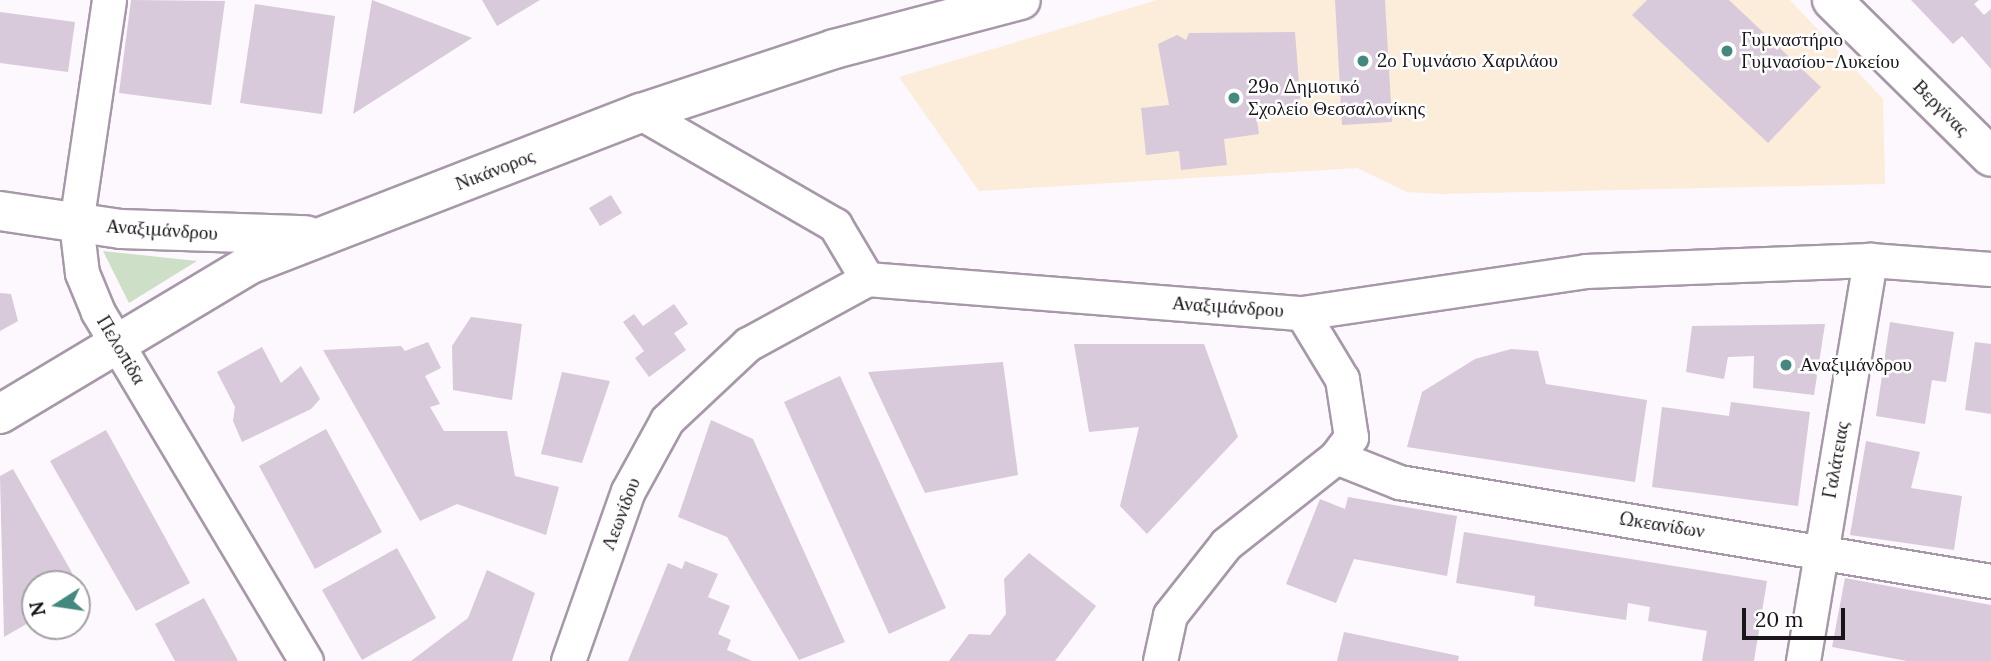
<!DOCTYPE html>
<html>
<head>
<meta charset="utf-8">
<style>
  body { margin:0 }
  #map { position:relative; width:1991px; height:661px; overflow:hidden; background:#fdf7fe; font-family:Lora,serif }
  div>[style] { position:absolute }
  .education>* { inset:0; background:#fcedda }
  .green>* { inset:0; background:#cedfc7 }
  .building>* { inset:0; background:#d8c9db }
  .roads { filter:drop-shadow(2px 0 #a798a9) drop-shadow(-2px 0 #a798a9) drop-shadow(0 2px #a798a9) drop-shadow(0 -2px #a798a9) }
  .street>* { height:33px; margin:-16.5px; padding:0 16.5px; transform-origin:16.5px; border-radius:16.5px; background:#fff }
  .secondary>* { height:38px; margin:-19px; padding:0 19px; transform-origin:19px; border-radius:19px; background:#fff }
  .dots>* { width:19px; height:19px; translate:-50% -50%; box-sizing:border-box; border:4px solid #fff; border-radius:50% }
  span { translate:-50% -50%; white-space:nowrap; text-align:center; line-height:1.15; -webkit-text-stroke:5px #fff; paint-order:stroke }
  .poi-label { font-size:19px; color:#1a151b }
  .left { translate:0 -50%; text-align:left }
  .street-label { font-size:19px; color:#1a151b }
  .north { position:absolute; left:21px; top:570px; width:70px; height:70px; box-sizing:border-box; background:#fff; border:2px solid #a3a1a4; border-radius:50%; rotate:258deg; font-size:19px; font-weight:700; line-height:28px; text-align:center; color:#1a151b }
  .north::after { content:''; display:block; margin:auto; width:24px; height:32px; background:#45897e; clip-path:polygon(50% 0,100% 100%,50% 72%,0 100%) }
  .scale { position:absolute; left:1742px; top:608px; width:103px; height:32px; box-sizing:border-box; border:4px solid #1a151b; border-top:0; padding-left:9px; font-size:21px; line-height:24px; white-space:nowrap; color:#1a151b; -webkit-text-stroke:5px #fff; paint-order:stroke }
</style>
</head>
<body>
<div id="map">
  <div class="education">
    <i style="clip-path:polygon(1157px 0,1790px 0,1883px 99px,1885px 184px,1441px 194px,1407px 192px,1357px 168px,979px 191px,899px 77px)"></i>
  </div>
  <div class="green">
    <i style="clip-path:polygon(103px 251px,197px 261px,129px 303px)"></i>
  </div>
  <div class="building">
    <i style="clip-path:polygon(131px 0,225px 1px,211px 105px,119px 93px)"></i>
    <i style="clip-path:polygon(372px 0,472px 38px,353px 114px)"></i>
    <i style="clip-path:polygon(482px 0,540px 0,497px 26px)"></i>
    <i style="clip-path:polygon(1335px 0,1385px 0,1392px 122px,1342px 125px)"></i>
    <i style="clip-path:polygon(1647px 0,1729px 0,1821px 87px,1768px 143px,1632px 15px)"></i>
    <i style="clip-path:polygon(1911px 0,1979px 0,1974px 4px,1984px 15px,1991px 9px,1991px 69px,1962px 36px,1953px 44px)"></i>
    <i style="clip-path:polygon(255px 4px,335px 16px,322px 114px,240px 103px)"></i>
    <i style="clip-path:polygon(0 12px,75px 22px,68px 72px,0 63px)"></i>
    <i style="clip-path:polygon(1295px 32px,1301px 109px,1256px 113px,1259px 134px,1224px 139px,1227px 165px,1181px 170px,1179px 151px,1146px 155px,1141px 108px,1169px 105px,1158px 44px,1177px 35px,1186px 40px,1189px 33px)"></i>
    <i style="clip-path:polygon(611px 195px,622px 213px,600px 226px,589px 208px)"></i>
    <i style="clip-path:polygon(0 293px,11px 294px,18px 321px,0 331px)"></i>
    <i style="clip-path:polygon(674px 304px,688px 324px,674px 333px,686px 350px,649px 377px,635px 358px,644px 351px,623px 322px,634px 314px,643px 326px)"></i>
    <i style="clip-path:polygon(471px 317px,522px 324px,512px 400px,453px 390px,452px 346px)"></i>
    <i style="clip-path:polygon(1890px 322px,1954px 332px,1946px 382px,1932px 380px,1925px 424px,1876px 416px)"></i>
    <i style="clip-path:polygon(1825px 324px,1814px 395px,1753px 388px,1754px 356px,1728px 357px,1724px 379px,1686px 372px,1692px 326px)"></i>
    <i style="clip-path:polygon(428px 342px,441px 368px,425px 376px,440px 404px,430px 407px,444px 431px,507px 431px,515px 476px,559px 487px,546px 535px,457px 504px,420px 521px,323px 350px,401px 346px,405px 351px)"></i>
    <i style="clip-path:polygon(1975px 342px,1991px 344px,1991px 414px,1965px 410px)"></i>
    <i style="clip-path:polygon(1074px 344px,1204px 344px,1238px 437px,1147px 534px,1120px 506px,1139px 427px,1089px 432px)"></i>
    <i style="clip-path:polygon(262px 347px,281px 383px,301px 366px,320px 399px,311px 409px,242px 442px,233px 421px,235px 407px,217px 372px)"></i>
    <i style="clip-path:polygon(1511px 349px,1538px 351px,1546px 384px,1647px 400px,1635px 482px,1407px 447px,1422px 392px,1475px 359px)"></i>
    <i style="clip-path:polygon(1003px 362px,1018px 475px,925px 493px,868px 372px)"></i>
    <i style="clip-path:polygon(562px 372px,610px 381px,582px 463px,541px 454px)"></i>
    <i style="clip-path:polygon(840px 376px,946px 608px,889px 634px,784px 402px)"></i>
    <i style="clip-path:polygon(1731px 402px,1810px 412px,1798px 506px,1652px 487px,1662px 407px,1729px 416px)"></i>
    <i style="clip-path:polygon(711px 420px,753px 439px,845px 642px,799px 660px,727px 537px,678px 517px)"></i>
    <i style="clip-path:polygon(326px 429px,382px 532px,315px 569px,259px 466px)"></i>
    <i style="clip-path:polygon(106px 430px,190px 583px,136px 611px,50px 461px)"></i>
    <i style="clip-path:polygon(1866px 441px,1920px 452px,1911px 488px,1962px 496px,1954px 550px,1850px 535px)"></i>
    <i style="clip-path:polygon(13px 469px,83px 592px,77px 595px,77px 584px,35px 584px,35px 619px,4px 637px,0 476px)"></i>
    <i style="clip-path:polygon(1348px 497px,1457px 516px,1447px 576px,1354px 559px,1336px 603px,1286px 584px,1320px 499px,1345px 509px)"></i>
    <i style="clip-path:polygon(1464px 532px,1767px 581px,1754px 661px,1702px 661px,1707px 631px,1648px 621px,1650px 607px,1628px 603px,1626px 620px,1534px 606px,1535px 596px,1456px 583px)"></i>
    <i style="clip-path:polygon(397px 548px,436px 618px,362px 660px,322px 590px)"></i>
    <i style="clip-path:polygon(1029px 553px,1096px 606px,1055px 661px,949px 661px,969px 634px,990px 635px,1006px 614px,1004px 579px)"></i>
    <i style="clip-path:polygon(685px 561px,718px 574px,708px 597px,730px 606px,718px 634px,731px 640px,727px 650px,752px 661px,628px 661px,668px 563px,682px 569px)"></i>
    <i style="clip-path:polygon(487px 570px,535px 593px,512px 661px,411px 661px,468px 618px)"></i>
    <i style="clip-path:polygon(1845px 578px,1991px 605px,1991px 661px,1907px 661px,1832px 647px)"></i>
    <i style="clip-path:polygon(204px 598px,238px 661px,175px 661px,155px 624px)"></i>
    <i style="clip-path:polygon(1344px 632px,1459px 656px,1458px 661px,1337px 661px)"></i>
  </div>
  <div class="roads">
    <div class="street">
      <i style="left:109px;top:0;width:225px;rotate:98.4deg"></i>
      <i style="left:76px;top:223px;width:50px;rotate:83.2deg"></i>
      <i style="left:82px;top:273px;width:42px;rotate:67.7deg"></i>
      <i style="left:98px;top:312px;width:406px;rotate:59.2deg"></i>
      <i style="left:641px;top:113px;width:224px;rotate:30deg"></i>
      <i style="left:835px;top:225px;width:63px;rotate:59.3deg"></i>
      <i style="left:1336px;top:457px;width:68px;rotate:21.6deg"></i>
      <i style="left:1399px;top:482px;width:600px;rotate:9.49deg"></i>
      <i style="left:568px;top:661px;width:180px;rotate:-70.6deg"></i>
      <i style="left:628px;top:491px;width:81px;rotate:-61.2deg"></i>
      <i style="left:667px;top:420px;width:111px;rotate:-43.2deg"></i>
      <i style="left:748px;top:344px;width:136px;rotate:-28.6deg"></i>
      <i style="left:867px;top:279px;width:436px;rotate:4.5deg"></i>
      <i style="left:1302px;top:313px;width:286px;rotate:-8.4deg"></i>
      <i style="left:1585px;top:271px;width:285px;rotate:-2.2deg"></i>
      <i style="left:1870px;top:260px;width:121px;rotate:4.3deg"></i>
      <i style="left:1160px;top:661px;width:47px;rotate:-77.7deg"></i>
      <i style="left:1170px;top:615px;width:90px;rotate:-51.7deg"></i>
      <i style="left:1226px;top:544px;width:140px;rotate:-38.3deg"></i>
      <i style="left:1336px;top:457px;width:25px;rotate:-53deg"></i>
      <i style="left:1351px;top:437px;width:59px;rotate:-98.8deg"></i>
      <i style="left:1342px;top:379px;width:77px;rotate:-121.2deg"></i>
      <i style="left:1803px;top:661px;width:407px;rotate:-80.5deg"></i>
    </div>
    <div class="secondary">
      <i style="left:1832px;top:0;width:223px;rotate:44.6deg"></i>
      <i style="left:0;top:211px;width:122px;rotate:8.5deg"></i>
      <i style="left:121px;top:229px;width:185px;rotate:1.9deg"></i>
      <i style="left:0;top:414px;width:292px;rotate:-30.9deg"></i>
      <i style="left:251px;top:264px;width:418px;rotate:-21.2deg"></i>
      <i style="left:641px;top:113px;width:203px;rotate:-18.3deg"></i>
      <i style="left:834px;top:49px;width:193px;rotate:-14.7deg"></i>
    </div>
  </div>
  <div class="dots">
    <i style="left:1727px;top:51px;background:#45897e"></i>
    <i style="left:1363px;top:61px;background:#45897e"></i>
    <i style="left:1234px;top:98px;background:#45897e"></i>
    <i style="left:1786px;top:365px;background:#45897e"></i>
  </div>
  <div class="poi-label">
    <span class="left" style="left:1741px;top:51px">Γυμναστήριο<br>Γυμνασίου-Λυκείου</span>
    <span class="left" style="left:1377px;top:61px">2ο Γυμνάσιο Χαριλάου</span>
    <span class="left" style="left:1248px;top:98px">29ο Δημοτικό<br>Σχολείο Θεσσαλονίκης</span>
    <span class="left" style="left:1800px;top:365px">Αναξιμάνδρου</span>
  </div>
  <div class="street-label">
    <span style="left:1941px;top:108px;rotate:45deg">Βεργίνας</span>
    <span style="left:495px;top:170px;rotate:-21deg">Νικάνορος</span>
    <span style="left:162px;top:230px;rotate:4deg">Αναξιμάνδρου</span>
    <span style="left:1228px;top:307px;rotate:4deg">Αναξιμάνδρου</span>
    <span style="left:121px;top:350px;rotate:59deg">Πελοπίδα</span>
    <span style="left:1836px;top:460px;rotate:-80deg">Γαλάτειας</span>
    <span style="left:621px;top:514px;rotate:-69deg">Λεωνίδου</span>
    <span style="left:1662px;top:525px;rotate:9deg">Ωκεανίδων</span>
  </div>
  <div class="north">N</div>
  <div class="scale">20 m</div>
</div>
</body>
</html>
